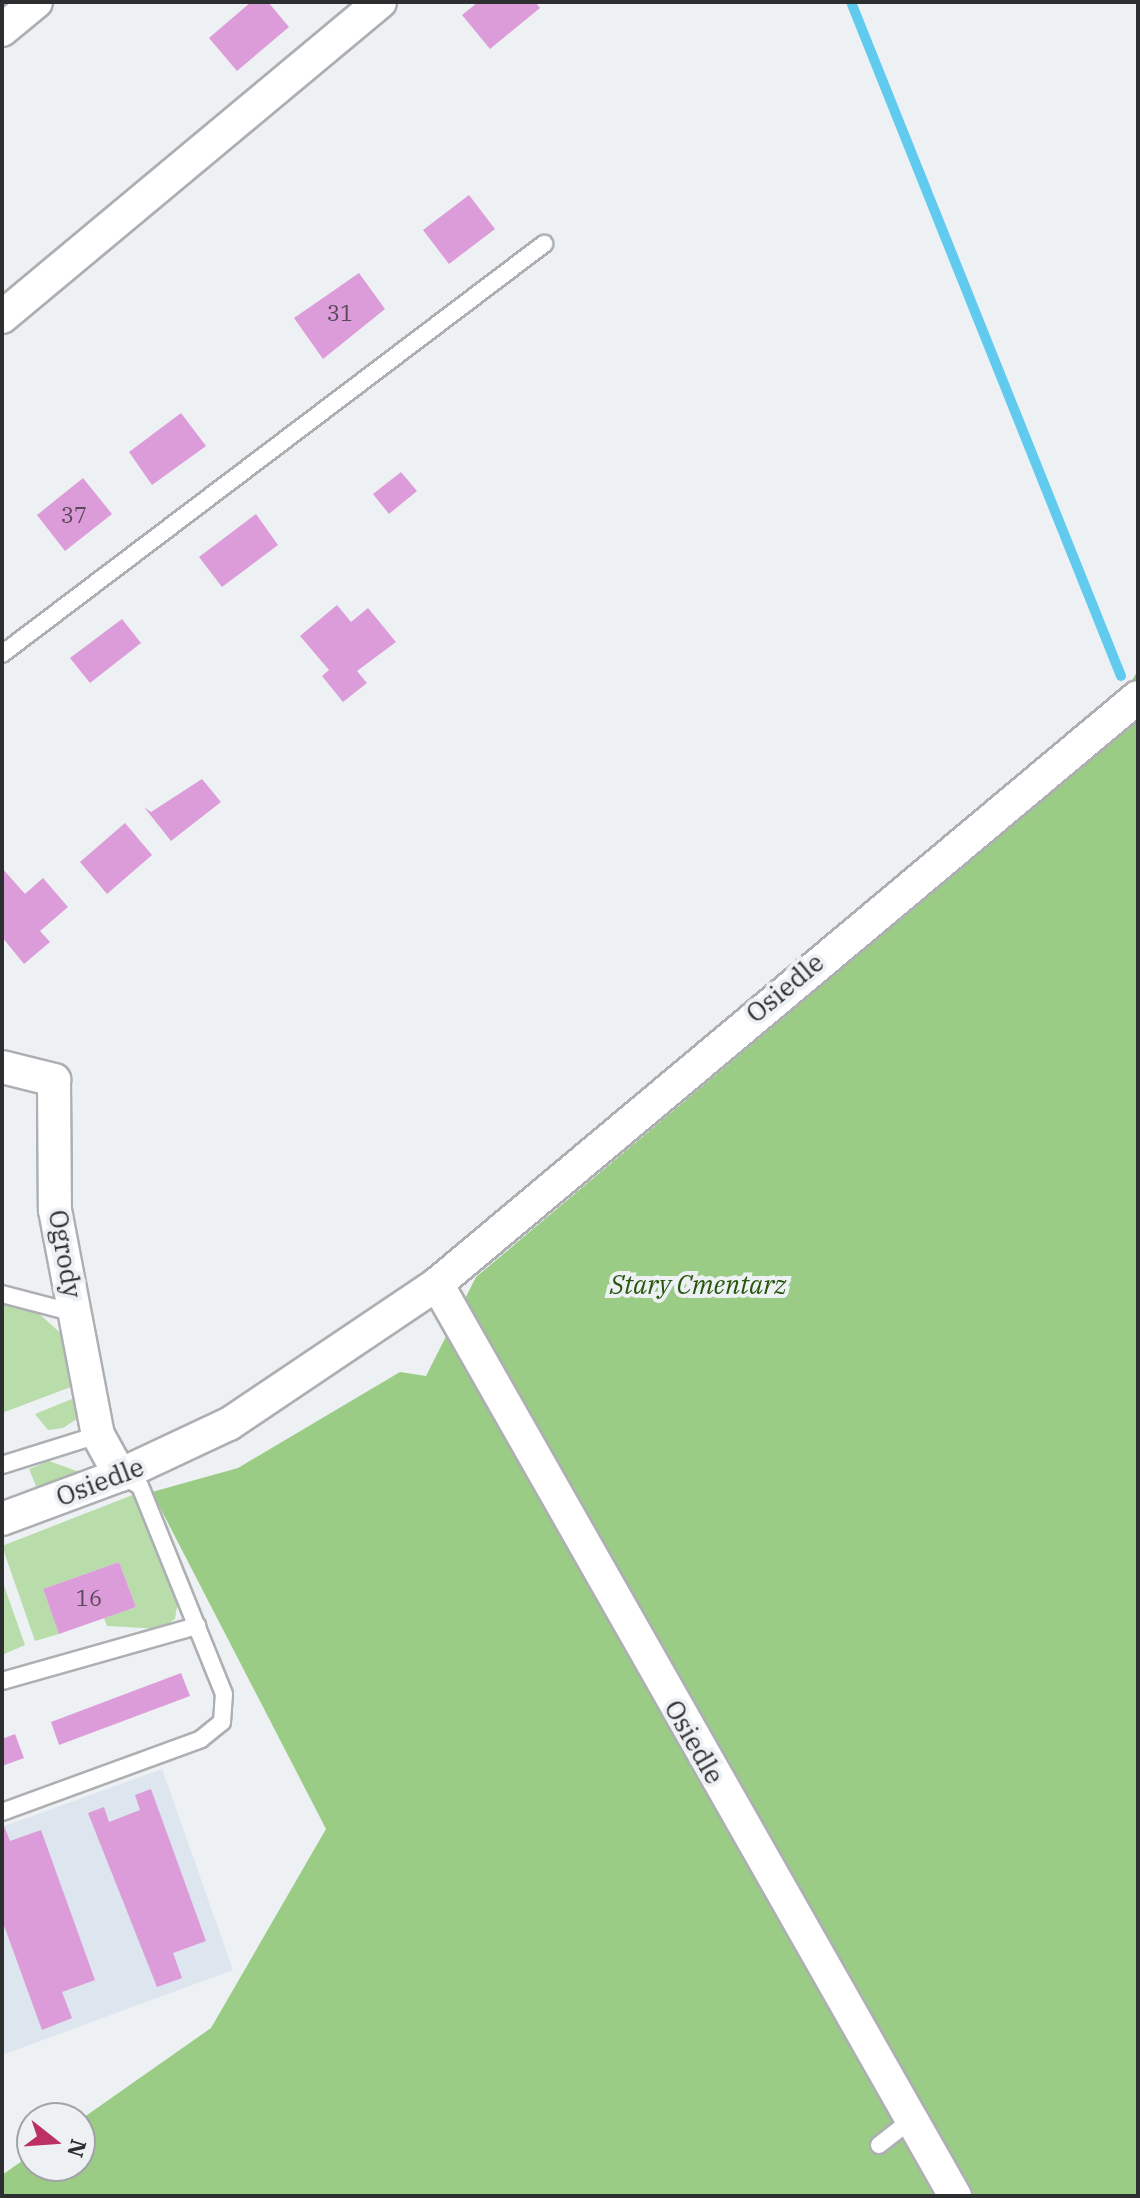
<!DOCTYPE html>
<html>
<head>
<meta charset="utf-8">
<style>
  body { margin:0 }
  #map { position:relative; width:1140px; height:2198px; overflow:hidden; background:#eef1f4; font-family:"IBM Plex Serif",serif }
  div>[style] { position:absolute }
  .built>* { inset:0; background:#dde5ee }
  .green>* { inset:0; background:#b9dcab }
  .forest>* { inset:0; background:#9acc85 }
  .stream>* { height:10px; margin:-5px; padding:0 5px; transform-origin:5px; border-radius:5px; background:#60caef }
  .building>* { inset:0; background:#dc9cd9 }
  .roads { filter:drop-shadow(2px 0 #adafb2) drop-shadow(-2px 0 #adafb2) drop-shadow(0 2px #adafb2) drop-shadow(0 -2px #adafb2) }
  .lane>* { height:16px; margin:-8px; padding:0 8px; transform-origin:8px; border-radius:8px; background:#fff }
  .street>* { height:32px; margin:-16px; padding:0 16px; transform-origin:16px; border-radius:16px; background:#fff }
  span { translate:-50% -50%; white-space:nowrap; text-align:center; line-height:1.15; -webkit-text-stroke:8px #eef1f4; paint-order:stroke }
  .number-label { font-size:22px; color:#594a5a }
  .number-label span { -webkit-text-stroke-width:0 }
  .street-label { font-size:26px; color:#2d2e30 }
  .park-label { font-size:26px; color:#28560d; font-style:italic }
  .frame { position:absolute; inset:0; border:4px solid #2d2e30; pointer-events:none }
  .north { position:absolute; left:16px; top:2102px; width:80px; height:80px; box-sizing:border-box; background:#eef1f4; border:2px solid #a1a3a6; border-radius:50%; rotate:107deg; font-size:22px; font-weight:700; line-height:32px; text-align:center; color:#2d2e30 }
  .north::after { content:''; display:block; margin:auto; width:28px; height:36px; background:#bc3064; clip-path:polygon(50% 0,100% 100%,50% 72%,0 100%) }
</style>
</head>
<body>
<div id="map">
  <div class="built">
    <i style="clip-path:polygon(162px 1769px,233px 1970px,2px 2055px,2px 1827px)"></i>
  </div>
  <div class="green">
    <i style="clip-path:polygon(2px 1304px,36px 1311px,66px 1338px,76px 1385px,2px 1413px)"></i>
    <i style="clip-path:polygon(79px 1396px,80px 1417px,63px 1428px,48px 1430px,35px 1414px)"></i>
    <i style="clip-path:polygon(49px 1461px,85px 1474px,38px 1491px,29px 1469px)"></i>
    <i style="clip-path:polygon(135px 1494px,179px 1595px,175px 1619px,160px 1629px,107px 1626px,104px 1618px,136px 1607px,119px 1562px,43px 1589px,59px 1634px,35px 1641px,2px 1546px)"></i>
    <i style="clip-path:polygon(2px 1580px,25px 1645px,2px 1655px)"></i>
  </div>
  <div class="forest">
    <i style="clip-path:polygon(1138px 670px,1138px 2196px,2px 2196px,2px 2175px,32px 2154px,32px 2166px,80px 2166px,80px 2120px,211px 2028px,326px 1829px,152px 1492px,238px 1468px,400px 1372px,426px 1376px,476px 1277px,1083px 766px)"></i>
  </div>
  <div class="stream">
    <i style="left:851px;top:2px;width:726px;rotate:68.17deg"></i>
  </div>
  <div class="building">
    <i style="clip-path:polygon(251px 2px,268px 2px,289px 27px,237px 71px,209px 38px)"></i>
    <i style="clip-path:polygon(478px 2px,535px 2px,540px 8px,490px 49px,462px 15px)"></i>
    <i style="clip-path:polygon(469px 195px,495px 229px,449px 264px,423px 230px)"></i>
    <i style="clip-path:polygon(359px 273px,385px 309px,323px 359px,294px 318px)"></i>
    <i style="clip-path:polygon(181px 413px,206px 446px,152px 485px,129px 452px)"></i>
    <i style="clip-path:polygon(401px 472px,417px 491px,389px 514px,373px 494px)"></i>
    <i style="clip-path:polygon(83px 478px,112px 514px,65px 551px,37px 515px)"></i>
    <i style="clip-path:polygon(256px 514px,278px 545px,222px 587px,199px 557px)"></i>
    <i style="clip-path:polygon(337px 605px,351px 622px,368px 608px,396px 642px,357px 671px,367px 683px,343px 702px,322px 676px,329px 670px,300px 636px)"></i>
    <i style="clip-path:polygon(122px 619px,141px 643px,90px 683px,70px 658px)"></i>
    <i style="clip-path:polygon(202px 779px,221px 802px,171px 841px,144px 807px,151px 812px)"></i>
    <i style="clip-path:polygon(125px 823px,152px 855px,107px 894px,80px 862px)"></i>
    <i style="clip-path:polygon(2px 868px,25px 894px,43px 878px,68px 907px,40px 931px,50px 942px,24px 964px,2px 937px)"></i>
    <i style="clip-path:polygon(119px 1562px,136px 1607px,59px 1634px,43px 1589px)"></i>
    <i style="clip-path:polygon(181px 1673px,190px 1696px,59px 1745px,51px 1722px)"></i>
    <i style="clip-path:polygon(15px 1734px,24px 1758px,2px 1766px,2px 1739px)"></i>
    <i style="clip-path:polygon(151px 1789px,206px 1941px,173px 1953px,182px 1978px,157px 1987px,88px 1813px,104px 1807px,109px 1822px,140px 1810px,135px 1795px)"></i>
    <i style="clip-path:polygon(4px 1826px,10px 1841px,41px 1830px,95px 1980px,62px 1992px,72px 2018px,42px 2030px,2px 1920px)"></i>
  </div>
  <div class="roads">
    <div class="lane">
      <i style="left:2px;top:654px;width:680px;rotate:-37.11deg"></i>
      <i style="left:2px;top:1294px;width:75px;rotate:14.6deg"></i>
      <i style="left:2px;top:1465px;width:101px;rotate:-17.4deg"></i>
      <i style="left:2px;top:1681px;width:203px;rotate:-15.8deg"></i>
      <i style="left:2px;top:1812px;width:212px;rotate:-20.1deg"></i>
      <i style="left:201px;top:1739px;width:27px;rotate:-39deg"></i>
      <i style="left:222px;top:1722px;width:28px;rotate:-86deg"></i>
      <i style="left:224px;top:1694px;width:224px;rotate:-112deg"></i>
      <i style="left:140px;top:1486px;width:23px;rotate:-151deg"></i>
      <i style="left:879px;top:2145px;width:41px;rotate:-38deg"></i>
    </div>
    <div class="street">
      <i style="left:2px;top:30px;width:44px;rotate:-39.5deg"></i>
      <i style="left:2px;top:317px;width:492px;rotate:-39.8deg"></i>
      <i style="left:2px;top:1067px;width:54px;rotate:14deg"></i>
      <i style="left:54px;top:1080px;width:130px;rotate:89.6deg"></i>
      <i style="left:55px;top:1210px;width:229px;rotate:79.2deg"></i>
      <i style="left:98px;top:1435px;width:46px;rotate:61.2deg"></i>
      <i style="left:437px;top:1284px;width:1049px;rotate:60.4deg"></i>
      <i style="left:2px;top:1519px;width:126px;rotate:-20.4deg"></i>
      <i style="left:120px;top:1475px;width:120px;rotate:-25.1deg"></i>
      <i style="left:229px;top:1424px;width:251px;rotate:-33.9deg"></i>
      <i style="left:437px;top:1284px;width:914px;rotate:-39.94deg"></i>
    </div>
  </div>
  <div class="number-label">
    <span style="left:340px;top:313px">31</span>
    <span style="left:74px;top:515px">37</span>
    <span style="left:89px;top:1598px">16</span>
  </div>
  <div class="street-label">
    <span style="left:785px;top:988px;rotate:-40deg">Osiedle</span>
    <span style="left:65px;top:1254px;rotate:80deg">Ogrody</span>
    <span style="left:100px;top:1482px;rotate:-21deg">Osiedle</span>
    <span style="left:694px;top:1742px;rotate:60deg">Osiedle</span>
  </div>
  <div class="park-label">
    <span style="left:698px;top:1285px">Stary Cmentarz</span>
  </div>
  <div class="frame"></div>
  <div class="north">N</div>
</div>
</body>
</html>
